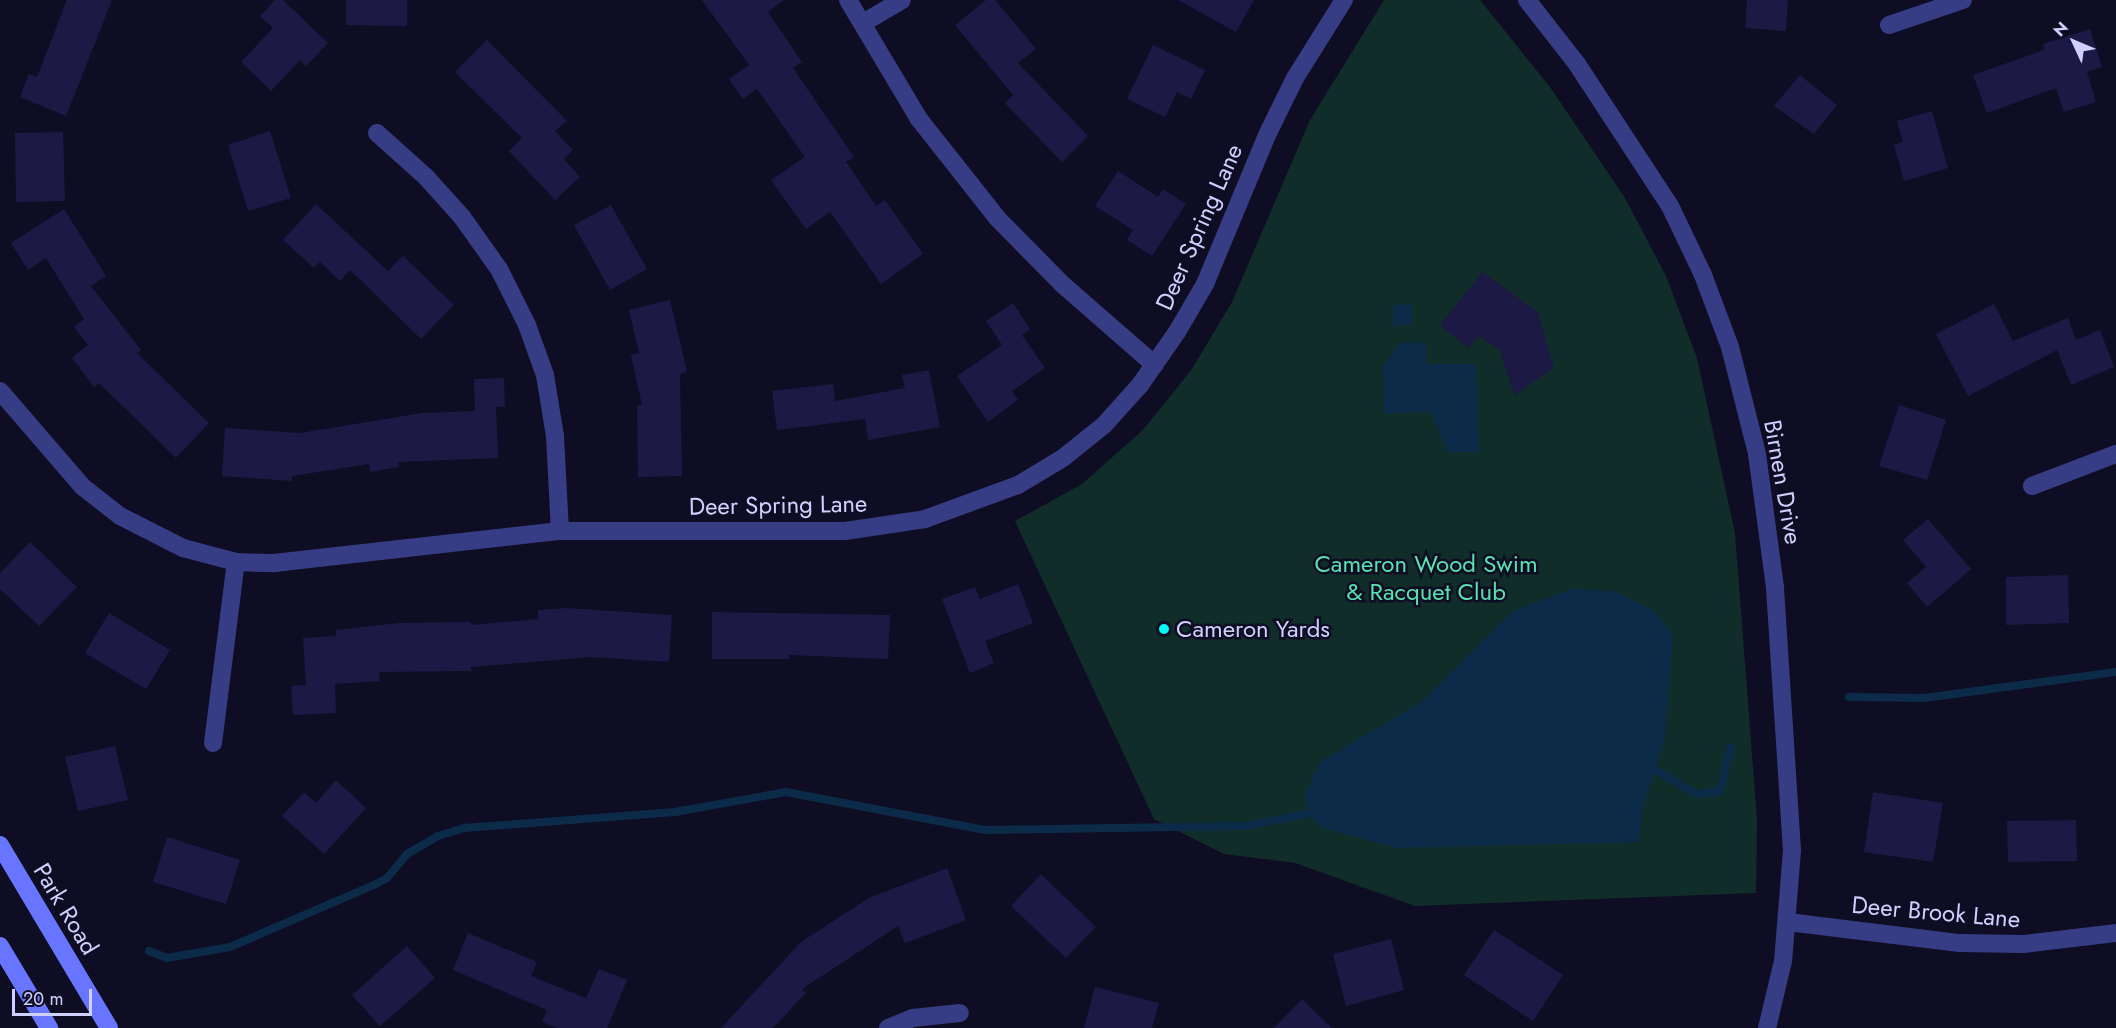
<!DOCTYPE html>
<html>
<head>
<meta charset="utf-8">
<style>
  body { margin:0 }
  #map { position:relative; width:2116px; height:1028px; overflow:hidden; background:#0e0d23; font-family:Jost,sans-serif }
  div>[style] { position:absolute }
  .green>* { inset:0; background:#102d29 }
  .water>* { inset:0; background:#0b2b49 }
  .stream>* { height:8px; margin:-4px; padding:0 4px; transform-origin:4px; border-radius:4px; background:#0b2b49 }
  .building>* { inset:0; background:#1d1945 }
  .street>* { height:18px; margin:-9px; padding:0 9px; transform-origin:9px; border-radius:9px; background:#373d84 }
  .secondary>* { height:18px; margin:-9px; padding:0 9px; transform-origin:9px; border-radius:9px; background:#6775ff }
  .dots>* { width:16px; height:16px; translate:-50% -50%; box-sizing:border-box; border:3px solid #0e0d23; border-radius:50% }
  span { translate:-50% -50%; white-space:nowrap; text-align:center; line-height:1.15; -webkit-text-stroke:5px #0e0d23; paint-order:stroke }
  .street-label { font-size:24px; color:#d0d0ff }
  .park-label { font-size:24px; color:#59e2af }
  .poi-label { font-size:24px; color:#d0d0ff }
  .left { translate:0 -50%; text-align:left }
  .north { position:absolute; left:2044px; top:12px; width:60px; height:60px; -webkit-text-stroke:4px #0e0d23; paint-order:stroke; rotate:314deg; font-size:16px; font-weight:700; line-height:24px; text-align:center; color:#d0d0ff }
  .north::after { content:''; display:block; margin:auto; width:21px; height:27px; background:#d0d0ff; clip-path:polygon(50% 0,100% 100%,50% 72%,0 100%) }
  .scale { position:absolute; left:12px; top:989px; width:80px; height:27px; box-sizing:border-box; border:3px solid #d0d0ff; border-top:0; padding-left:8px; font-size:18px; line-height:21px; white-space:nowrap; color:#d0d0ff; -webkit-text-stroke:4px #0e0d23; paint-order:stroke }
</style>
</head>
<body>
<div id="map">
  <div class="green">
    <i style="clip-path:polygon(1384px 0,1480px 0,1550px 87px,1625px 198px,1666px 276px,1697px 358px,1735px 533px,1757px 820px,1756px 893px,1415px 906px,1295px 863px,1224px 854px,1154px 819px,1015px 521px,1082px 484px,1143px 430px,1192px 369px,1232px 302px,1310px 120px)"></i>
  </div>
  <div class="water">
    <i style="clip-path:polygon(1412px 304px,1412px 324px,1393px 326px,1393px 305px)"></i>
    <i style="clip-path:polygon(1426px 342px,1426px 364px,1476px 364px,1479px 452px,1447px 452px,1431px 411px,1384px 414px,1383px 366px,1400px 343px)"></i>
    <i style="clip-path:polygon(1571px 589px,1615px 591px,1653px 610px,1673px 635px,1665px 737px,1642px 810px,1639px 842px,1397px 848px,1323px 828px,1309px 814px,1305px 795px,1320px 762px,1423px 701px,1513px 611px)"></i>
  </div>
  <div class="stream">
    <i style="left:1849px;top:697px;width:75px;rotate:0.8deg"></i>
    <i style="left:1924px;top:698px;width:194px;rotate:-7.7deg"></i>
    <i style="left:1645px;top:764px;width:60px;rotate:30deg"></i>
    <i style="left:1697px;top:794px;width:23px;rotate:-7deg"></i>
    <i style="left:1720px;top:791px;width:45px;rotate:-76deg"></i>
    <i style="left:149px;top:951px;width:19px;rotate:21deg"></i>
    <i style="left:167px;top:958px;width:64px;rotate:-9.9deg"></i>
    <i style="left:230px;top:947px;width:157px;rotate:-23.3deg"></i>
    <i style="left:374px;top:885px;width:15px;rotate:-28deg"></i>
    <i style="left:387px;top:878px;width:31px;rotate:-50deg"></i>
    <i style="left:407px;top:854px;width:36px;rotate:-30deg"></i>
    <i style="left:438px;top:836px;width:27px;rotate:-17deg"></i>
    <i style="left:464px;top:828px;width:212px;rotate:-4.3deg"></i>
    <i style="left:675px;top:812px;width:113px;rotate:-10.2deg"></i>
    <i style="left:786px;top:792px;width:204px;rotate:10.8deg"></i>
    <i style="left:986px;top:830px;width:259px;rotate:-0.9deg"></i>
    <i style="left:1245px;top:826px;width:74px;rotate:-10.9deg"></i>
  </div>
  <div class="building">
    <i style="clip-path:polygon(67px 0,112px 0,66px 116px,20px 97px,29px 74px,37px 77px)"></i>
    <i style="clip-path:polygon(275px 0,283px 0,328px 43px,306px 66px,300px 60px,271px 91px,241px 62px,273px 28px,260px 16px)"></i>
    <i style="clip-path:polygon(346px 0,407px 0,407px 26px,346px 25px)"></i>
    <i style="clip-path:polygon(702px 0,784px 0,768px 12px,802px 62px,793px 68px,854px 157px,846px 162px,876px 206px,885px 200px,923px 254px,881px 284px,830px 212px,806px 229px,771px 180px,805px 157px,757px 89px,743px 99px,729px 79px,749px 65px)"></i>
    <i style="clip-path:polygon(986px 0,995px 0,1036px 49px,1018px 63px,1088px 136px,1062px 162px,1005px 103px,1013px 95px,955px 25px)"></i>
    <i style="clip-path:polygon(1178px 0,1254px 0,1236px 32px)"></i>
    <i style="clip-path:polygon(1747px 0,1788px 0,1786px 31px,1745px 28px)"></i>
    <i style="clip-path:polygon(2090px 29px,2102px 67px,2087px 72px,2096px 102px,2064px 112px,2056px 88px,1987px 113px,1973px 75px,2044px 50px,2043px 44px)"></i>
    <i style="clip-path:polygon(487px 40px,567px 121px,555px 131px,573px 150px,564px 159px,580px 177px,555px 200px,509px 151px,522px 138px,455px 72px)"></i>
    <i style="clip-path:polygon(1153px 45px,1205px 70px,1191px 99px,1177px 92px,1165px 117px,1127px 99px)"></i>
    <i style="clip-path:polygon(1800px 75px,1837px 105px,1814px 134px,1774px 106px)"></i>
    <i style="clip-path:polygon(1932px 111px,1948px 168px,1904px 181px,1894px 145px,1903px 142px,1897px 121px)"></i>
    <i style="clip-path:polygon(270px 131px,291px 198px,248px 211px,228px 145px)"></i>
    <i style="clip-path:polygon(63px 132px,65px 201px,16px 202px,15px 133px)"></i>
    <i style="clip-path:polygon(1118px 171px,1158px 197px,1163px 189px,1186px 204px,1152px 256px,1127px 240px,1133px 230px,1095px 206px)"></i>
    <i style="clip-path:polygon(316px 204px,388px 271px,403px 256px,454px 305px,421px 339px,350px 270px,340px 281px,320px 262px,314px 268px,283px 240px)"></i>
    <i style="clip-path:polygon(611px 205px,647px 269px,610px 290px,574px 225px)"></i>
    <i style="clip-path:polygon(64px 209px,106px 276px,91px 286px,141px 350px,137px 353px,209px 423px,176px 458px,99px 383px,94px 387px,72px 358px,88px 345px,74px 327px,84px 319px,46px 258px,28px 270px,11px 243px)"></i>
    <i style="clip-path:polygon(1482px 272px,1538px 312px,1554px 368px,1515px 395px,1499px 349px,1479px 336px,1468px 348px,1440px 325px)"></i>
    <i style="clip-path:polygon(670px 300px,687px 372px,680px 374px,682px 476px,638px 477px,637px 405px,642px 405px,631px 355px,639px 353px,629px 310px)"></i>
    <i style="clip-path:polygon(1013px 303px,1030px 329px,1022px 335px,1045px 368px,1012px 391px,1018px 400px,988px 422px,957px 376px,1002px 345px,986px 321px)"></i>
    <i style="clip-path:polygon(1994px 304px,2013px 341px,2068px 318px,2076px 340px,2100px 330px,2114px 367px,2071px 385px,2057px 350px,1968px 396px,1936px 334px)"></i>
    <i style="clip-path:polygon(929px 370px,940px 427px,868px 440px,865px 419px,777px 430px,772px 391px,833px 384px,835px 401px,905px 388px,902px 375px)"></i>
    <i style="clip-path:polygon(504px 378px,505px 406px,496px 407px,498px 458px,398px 462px,399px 467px,370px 472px,369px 464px,292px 476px,292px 481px,222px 476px,225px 428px,300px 433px,422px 413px,475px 411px,474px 379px)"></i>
    <i style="clip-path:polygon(1899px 405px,1946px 420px,1927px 480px,1879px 466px)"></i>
    <i style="clip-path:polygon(1928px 519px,1971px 569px,1927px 607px,1907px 583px,1926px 567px,1903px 540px)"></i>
    <i style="clip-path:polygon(30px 542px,77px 587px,39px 626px,0 589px,0 573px)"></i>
    <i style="clip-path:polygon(2068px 575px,2069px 623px,2006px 625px,2006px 577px)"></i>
    <i style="clip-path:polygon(1018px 584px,1033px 623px,985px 641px,994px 663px,970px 673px,942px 599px,975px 587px,980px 599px)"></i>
    <i style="clip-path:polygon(567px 608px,672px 615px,669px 662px,591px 657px,471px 667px,471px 671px,379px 672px,380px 681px,335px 684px,336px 713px,293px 715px,291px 686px,306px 685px,303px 638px,336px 636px,336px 630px,399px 623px,471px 622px,471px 625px,538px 619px,538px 610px)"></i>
    <i style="clip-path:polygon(712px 612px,890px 615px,888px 659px,789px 655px,789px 659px,712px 659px)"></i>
    <i style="clip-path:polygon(109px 613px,170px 650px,146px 689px,85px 653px)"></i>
    <i style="clip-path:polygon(115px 746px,128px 800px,78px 811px,65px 757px)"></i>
    <i style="clip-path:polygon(336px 780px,366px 808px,324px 854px,282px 816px,304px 792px,316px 803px)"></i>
    <i style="clip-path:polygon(1873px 792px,1943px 803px,1933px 862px,1864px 852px)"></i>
    <i style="clip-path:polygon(2076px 820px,2077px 861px,2008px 862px,2007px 821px)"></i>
    <i style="clip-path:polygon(167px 837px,240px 860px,226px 904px,153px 882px)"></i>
    <i style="clip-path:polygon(947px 868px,966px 920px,905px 943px,898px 926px,802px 989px,806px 993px,773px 1028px,721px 1028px,801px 942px,869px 898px)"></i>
    <i style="clip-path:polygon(1041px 874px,1096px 927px,1066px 958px,1011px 906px)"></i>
    <i style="clip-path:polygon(1494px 930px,1563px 975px,1533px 1021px,1464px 975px)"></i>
    <i style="clip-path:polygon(468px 933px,537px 962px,531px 976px,586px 998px,599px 969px,627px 980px,607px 1028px,558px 1028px,542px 1022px,547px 1010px,453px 970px)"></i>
    <i style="clip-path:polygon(1391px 939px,1404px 990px,1346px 1006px,1333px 954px)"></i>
    <i style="clip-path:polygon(407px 946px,435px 978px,380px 1026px,352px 995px)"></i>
    <i style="clip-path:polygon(1095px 987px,1159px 1003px,1152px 1028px,1084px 1028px)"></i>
    <i style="clip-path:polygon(1302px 999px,1332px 1028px,1274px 1028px)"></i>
  </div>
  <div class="street">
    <i style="left:848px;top:0;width:139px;rotate:59.2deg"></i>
    <i style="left:919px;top:119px;width:127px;rotate:51.7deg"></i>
    <i style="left:998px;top:219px;width:91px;rotate:45.4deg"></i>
    <i style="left:1062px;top:284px;width:123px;rotate:41.1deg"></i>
    <i style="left:1527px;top:0;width:81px;rotate:52deg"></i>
    <i style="left:1577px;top:64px;width:170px;rotate:56.8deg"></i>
    <i style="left:1670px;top:206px;width:76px;rotate:64.4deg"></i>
    <i style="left:1703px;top:275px;width:77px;rotate:69.4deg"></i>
    <i style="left:1730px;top:347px;width:110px;rotate:75.8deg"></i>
    <i style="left:1757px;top:454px;width:135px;rotate:82.3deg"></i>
    <i style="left:1775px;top:588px;width:263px;rotate:86.3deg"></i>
    <i style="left:1792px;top:850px;width:111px;rotate:94.6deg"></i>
    <i style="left:1783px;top:961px;width:69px;rotate:103.4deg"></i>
    <i style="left:863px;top:23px;width:45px;rotate:-30.5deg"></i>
    <i style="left:1889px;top:25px;width:78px;rotate:-18.7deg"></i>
    <i style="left:377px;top:133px;width:66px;rotate:41.9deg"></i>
    <i style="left:426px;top:177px;width:54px;rotate:48deg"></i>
    <i style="left:462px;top:217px;width:64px;rotate:54.6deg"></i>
    <i style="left:499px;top:269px;width:63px;rotate:63.4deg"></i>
    <i style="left:527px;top:325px;width:53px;rotate:70.2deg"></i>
    <i style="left:545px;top:375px;width:62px;rotate:80.7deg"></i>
    <i style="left:555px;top:436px;width:95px;rotate:87deg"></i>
    <i style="left:0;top:391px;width:127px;rotate:49.2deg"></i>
    <i style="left:83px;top:487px;width:47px;rotate:38.1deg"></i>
    <i style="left:120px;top:516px;width:71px;rotate:26.9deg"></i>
    <i style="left:183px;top:548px;width:55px;rotate:14.8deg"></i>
    <i style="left:236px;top:562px;width:38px;rotate:2deg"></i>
    <i style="left:274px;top:563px;width:288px;rotate:-6.4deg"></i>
    <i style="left:560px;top:531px;width:285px"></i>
    <i style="left:845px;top:531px;width:81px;rotate:-8.5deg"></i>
    <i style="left:925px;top:519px;width:99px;rotate:-20.1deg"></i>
    <i style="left:1018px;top:485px;width:52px;rotate:-31deg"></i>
    <i style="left:1063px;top:458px;width:53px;rotate:-38.8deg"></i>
    <i style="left:1104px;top:425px;width:54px;rotate:-48deg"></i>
    <i style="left:1140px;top:385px;width:65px;rotate:-55.1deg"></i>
    <i style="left:1177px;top:332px;width:56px;rotate:-59.7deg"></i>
    <i style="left:1205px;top:284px;width:161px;rotate:-67.4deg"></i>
    <i style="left:1267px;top:135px;width:64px;rotate:-63.8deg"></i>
    <i style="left:1295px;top:78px;width:92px;rotate:-57.9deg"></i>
    <i style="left:2032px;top:486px;width:90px;rotate:-20.9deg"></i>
    <i style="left:213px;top:743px;width:182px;rotate:-82.8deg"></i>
    <i style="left:1788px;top:922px;width:173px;rotate:7deg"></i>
    <i style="left:1960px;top:943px;width:64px;rotate:0.9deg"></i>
    <i style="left:2024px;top:944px;width:93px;rotate:-6.8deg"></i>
    <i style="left:888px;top:1028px;width:27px;rotate:-22deg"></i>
    <i style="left:913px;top:1018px;width:47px;rotate:-6.1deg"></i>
  </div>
  <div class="secondary">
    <i style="left:0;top:845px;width:213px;rotate:59.2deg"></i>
    <i style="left:0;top:946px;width:96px;rotate:59.1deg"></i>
  </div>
  <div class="dots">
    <i style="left:1164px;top:629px;background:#00fbf6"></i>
  </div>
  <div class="street-label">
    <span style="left:1199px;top:227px;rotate:-66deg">Deer Spring Lane</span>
    <span style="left:1783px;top:482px;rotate:80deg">Birnen Drive</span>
    <span style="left:778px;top:505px;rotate:-1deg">Deer Spring Lane</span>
    <span style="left:66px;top:909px;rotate:59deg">Park Road</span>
    <span style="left:1936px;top:912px;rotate:5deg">Deer Brook Lane</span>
  </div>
  <div class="park-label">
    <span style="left:1426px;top:578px">Cameron Wood Swim<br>&amp; Racquet Club</span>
  </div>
  <div class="poi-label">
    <span class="left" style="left:1176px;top:629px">Cameron Yards</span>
  </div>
  <div class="north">N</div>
  <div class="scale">20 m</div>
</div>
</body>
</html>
